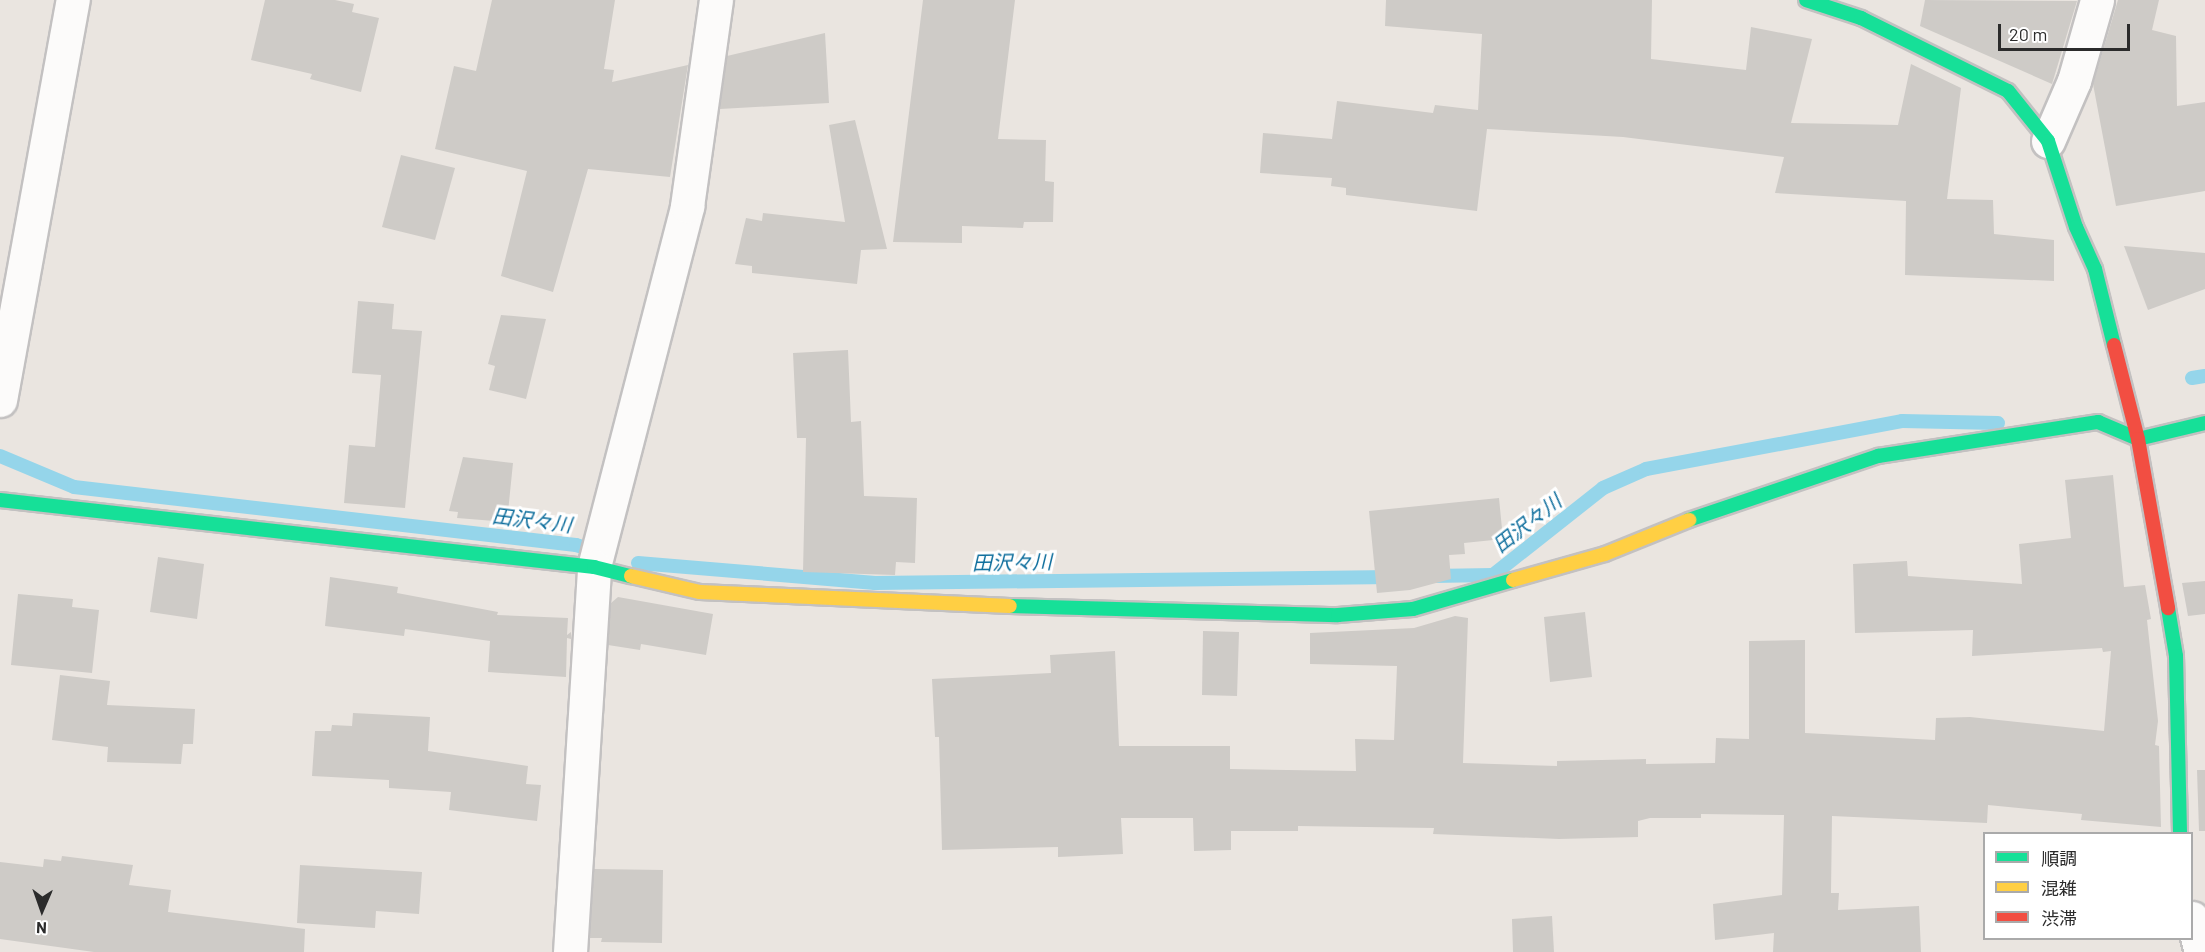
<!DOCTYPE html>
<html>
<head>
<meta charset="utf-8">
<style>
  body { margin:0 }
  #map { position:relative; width:2205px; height:952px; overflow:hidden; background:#eae5e0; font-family:Barlow,"Noto Sans JP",sans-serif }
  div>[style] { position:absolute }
  .stream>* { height:14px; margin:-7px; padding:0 7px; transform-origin:7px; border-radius:7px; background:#95d5ea }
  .building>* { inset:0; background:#cecbc7 }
  .roads { filter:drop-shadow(2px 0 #c3c1c1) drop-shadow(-2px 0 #c3c1c1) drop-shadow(0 2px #c3c1c1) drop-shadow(0 -2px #c3c1c1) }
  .street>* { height:33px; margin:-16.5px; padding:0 16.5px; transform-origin:16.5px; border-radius:16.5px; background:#fcfbfa }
  .fast>* { height:14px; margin:-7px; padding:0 7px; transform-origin:7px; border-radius:7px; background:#16e098 }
  .slow>* { height:14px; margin:-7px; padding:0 7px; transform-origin:7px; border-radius:7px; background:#ffcf43 }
  .jam>* { height:14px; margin:-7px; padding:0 7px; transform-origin:7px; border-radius:7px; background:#f24e42 }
  span { translate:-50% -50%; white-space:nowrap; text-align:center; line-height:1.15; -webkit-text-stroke:6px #fff; paint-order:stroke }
  .water-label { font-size:20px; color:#0d6d9c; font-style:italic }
  .legend { position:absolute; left:1983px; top:832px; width:210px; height:108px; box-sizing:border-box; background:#fff; border:2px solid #aaa; margin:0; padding:8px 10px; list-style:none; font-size:18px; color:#2b2b2b }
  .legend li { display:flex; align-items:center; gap:12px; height:30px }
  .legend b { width:30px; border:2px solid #aaa }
  .north { position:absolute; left:12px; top:880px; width:60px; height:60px; -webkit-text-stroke:4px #fff; paint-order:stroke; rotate:182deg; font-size:16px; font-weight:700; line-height:24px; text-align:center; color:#2b2b2b }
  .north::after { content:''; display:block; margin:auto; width:21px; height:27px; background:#2b2b2b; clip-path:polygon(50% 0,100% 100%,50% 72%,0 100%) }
  .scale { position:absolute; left:1998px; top:24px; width:132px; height:27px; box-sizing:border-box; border:3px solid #2b2b2b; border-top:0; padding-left:8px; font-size:18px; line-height:21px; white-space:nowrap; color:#2b2b2b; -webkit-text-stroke:4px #fff; paint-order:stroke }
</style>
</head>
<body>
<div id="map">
  <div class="stream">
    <i style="left:2192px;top:378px;width:13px;rotate:-9deg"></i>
    <i style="left:0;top:456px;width:80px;rotate:22.7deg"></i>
    <i style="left:74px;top:487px;width:505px;rotate:6.59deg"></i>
    <i style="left:576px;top:545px;width:24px;rotate:17deg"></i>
    <i style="left:638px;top:563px;width:238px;rotate:4.8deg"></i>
    <i style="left:875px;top:583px;width:517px;rotate:-0.66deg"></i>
    <i style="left:1432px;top:576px;width:61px;rotate:-0.9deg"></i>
    <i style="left:1493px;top:575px;width:140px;rotate:-38.3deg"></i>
    <i style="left:1603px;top:488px;width:47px;rotate:-23.8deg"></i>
    <i style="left:1646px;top:469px;width:260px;rotate:-10.6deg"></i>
    <i style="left:1902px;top:421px;width:96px;rotate:1.2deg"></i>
  </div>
  <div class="building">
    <i style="clip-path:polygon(265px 0,335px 0,354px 4px,352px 12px,379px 18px,361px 92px,310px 79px,312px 74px,251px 60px)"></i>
    <i style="clip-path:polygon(492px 0,615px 0,604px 69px,614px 70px,612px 82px,688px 65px,670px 177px,588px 169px,553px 292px,501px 276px,527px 171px,435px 149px,454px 66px,476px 71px)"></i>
    <i style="clip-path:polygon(923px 0,1015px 0,998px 139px,1046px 140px,1045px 181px,1054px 182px,1053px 222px,1024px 222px,1023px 228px,962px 226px,962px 243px,893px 242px)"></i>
    <i style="clip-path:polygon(1386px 0,1652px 0,1651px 59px,1746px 70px,1751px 27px,1812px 39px,1791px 123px,1898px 125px,1911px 64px,1961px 88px,1947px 199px,1993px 200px,1994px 234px,2054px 240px,2054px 281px,1905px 275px,1906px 201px,1775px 193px,1784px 157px,1623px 137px,1487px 129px,1477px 211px,1346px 195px,1346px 188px,1331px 186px,1332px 178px,1260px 173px,1263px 133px,1332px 139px,1337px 101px,1433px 113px,1435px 105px,1478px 110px,1482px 34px,1385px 26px)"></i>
    <i style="clip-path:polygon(1925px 0,2077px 1px,2052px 84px,1920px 26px)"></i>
    <i style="clip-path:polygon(2118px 0,2159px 0,2152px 30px,2176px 36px,2177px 106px,2205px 102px,2205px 191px,2116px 206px,2093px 84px)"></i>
    <i style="clip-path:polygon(825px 33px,829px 103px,720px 109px,727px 56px)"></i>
    <i style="clip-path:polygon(855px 120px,887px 249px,861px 250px,857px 284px,752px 273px,752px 266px,735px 264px,746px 218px,762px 221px,763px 213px,845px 222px,829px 125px)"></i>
    <i style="clip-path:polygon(401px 155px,455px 168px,435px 240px,382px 227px)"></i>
    <i style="clip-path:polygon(2124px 246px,2205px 253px,2205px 289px,2148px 310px)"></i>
    <i style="clip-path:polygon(358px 301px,394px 304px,392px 329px,422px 331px,405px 508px,344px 503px,349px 445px,375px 447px,381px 375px,352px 373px)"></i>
    <i style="clip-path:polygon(501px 315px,546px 319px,526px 399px,489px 390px,495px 366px,488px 364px)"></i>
    <i style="clip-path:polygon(848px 350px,851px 422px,861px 421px,864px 496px,917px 498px,915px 563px,896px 562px,895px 575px,803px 572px,806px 438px,797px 438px,793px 353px)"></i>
    <i style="clip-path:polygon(463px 457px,513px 463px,507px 522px,457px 518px,458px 512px,449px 511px)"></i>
    <i style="clip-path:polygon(2113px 475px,2124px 587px,2145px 585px,2151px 619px,2147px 620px,2158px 721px,2155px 745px,2159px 746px,2161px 827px,2081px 820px,2082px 814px,1988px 805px,1987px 823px,1832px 816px,1831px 893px,1839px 893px,1838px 910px,1919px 906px,1921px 952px,1773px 952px,1774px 933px,1715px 940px,1713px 904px,1782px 895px,1784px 815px,1701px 814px,1701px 818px,1650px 818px,1638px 821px,1638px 837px,1559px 839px,1433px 834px,1434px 828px,1298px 826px,1298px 831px,1231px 831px,1231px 850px,1194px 851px,1193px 818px,1121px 818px,1123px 854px,1058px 857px,1058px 847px,942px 850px,939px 737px,935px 737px,932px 679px,1051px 673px,1050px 655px,1115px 651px,1119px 746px,1230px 746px,1230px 769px,1356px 771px,1355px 739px,1394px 740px,1397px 666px,1310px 664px,1310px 633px,1414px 628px,1455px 616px,1468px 618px,1463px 763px,1557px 766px,1557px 761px,1646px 759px,1646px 764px,1715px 763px,1716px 738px,1749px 739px,1749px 641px,1805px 640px,1805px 733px,1935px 740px,1936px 718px,1970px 717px,2104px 731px,2111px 651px,2103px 652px,2102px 648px,1972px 656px,1973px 630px,1855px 633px,1853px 564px,1907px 561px,1908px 576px,2022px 584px,2019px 544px,2071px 538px,2065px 480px)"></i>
    <i style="clip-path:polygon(1499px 498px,1503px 539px,1464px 543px,1465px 554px,1449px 555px,1451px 579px,1410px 590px,1377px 593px,1369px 511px)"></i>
    <i style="clip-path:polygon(158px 557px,204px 564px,197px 619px,150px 612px)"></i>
    <i style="clip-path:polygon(330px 577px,398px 587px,397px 593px,498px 612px,497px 615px,568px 618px,567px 635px,571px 632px,571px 639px,567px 638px,566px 677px,488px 672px,490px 641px,405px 629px,404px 636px,325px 626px)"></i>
    <i style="clip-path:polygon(2205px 581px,2205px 614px,2188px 616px,2182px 583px)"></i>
    <i style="clip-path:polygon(18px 594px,73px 599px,72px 607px,99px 610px,92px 673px,11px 665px)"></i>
    <i style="clip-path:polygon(618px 597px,713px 614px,706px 655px,641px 644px,640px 650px,608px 645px,611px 603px)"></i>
    <i style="clip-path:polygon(1585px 612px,1592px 677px,1550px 682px,1544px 617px)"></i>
    <i style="clip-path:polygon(1203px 631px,1239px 632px,1237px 696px,1202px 695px)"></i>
    <i style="clip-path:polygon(60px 675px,110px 681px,107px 705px,195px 709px,193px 744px,183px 744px,181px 764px,107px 762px,108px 747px,52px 740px)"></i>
    <i style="clip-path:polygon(353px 713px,430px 717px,428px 751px,528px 766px,526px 784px,541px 785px,537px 821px,449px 810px,451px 792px,389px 788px,389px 780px,312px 776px,315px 731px,331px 731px,332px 725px,352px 726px)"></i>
    <i style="clip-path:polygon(2197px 770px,2205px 770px,2205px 831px,2199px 831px)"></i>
    <i style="clip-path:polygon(62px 856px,133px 865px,129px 885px,171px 890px,168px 912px,305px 929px,304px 952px,94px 952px,0 939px,0 862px,43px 867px,44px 859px,61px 861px)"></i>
    <i style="clip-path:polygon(300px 865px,422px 872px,419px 914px,376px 911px,375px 928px,297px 923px)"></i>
    <i style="clip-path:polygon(594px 869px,663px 870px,662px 943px,601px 942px,602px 938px,590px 938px)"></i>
    <i style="clip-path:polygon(1552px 916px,1554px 952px,1513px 952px,1512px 919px)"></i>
  </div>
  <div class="roads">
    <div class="street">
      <i style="left:2048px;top:141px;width:65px;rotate:-66.6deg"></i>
      <i style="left:2074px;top:81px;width:84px;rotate:-74.1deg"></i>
      <i style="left:0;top:400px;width:407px;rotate:-79.7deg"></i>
      <i style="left:595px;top:563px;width:369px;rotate:-75.5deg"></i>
      <i style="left:687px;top:206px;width:208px;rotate:-82deg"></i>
      <i style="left:2192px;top:918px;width:35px;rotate:75deg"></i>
      <i style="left:570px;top:952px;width:386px;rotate:-86.4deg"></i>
    </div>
    <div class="fast">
      <i style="left:1806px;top:0;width:58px;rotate:18.1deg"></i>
      <i style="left:1861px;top:18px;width:164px;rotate:26.4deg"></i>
      <i style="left:2008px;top:91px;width:64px;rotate:51.3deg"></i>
      <i style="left:2048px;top:141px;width:90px;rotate:72deg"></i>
      <i style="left:2076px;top:227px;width:46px;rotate:65.7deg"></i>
      <i style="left:2095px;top:269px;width:78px;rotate:76deg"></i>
      <i style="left:0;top:500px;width:598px;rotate:6.44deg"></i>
      <i style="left:594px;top:567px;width:38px;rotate:14deg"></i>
      <i style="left:1689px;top:520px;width:200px;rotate:-18.7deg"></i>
      <i style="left:1878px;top:456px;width:223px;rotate:-8.8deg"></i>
      <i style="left:2098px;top:422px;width:43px;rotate:23deg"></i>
      <i style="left:2138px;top:439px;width:69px;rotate:-13.4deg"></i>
      <i style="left:1010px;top:606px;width:328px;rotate:1.6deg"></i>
      <i style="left:1338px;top:615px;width:75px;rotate:-4.6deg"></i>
      <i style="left:1413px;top:609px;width:104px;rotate:-16.2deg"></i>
      <i style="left:2168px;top:608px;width:49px;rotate:80.5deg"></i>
      <i style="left:2176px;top:656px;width:178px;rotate:88.7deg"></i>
    </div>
    <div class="slow">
      <i style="left:631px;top:576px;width:71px;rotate:13.1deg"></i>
      <i style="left:700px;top:592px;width:310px;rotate:2.6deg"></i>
      <i style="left:1513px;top:580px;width:96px;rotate:-15.8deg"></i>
      <i style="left:1605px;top:554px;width:91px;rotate:-22deg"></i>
    </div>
    <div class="jam">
      <i style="left:2114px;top:345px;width:97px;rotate:75.7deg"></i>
      <i style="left:2138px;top:439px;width:172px;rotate:79.9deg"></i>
    </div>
  </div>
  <div class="water-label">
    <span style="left:532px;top:520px;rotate:7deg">田沢々川</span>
    <span style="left:1527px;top:523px;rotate:-38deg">田沢々川</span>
    <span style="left:1012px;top:562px;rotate:-1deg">田沢々川</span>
  </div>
  <ul class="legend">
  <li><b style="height:8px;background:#16e098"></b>順調</li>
  <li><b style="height:8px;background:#ffcf43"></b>混雑</li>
  <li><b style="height:8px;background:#f24e42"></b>渋滞</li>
  </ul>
  <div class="north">N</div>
  <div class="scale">20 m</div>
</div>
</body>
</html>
